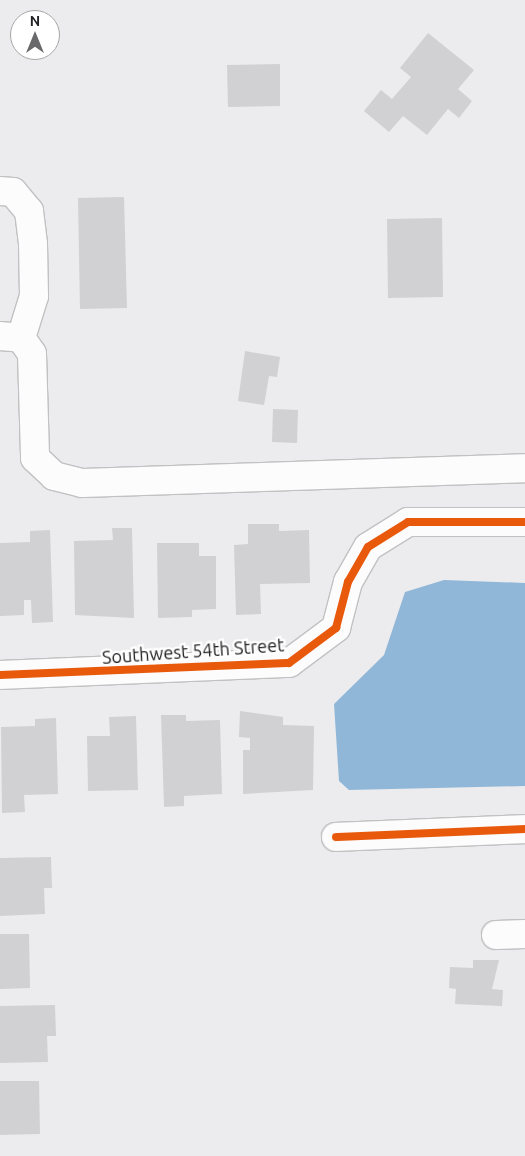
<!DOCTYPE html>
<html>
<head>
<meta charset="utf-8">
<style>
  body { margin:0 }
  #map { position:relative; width:525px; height:1156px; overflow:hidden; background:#ececee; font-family:Ubuntu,sans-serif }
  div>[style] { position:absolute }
  .water>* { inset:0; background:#90b7d8 }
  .building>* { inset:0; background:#d1d1d3 }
  .roads { filter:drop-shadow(1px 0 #c0c1c2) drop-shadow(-1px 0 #c0c1c2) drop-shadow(0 1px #c0c1c2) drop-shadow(0 -1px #c0c1c2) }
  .minor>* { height:28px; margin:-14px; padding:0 14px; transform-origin:14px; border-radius:14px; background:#fcfcfc }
  .cycleway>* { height:8px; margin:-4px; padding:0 4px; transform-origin:4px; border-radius:4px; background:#e8590c }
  span { translate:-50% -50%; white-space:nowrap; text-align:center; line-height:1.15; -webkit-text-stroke:4.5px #fff; paint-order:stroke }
  .street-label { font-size:18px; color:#222224 }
  .north { position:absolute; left:10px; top:10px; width:50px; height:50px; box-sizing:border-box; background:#fff; border:1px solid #a7a7a7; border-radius:50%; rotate:0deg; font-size:14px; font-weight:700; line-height:20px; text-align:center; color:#222224 }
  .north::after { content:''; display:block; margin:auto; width:18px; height:22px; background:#69696b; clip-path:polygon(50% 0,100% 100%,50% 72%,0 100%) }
</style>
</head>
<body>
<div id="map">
  <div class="water">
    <i style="clip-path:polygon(444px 580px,525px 583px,525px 786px,349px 790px,339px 781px,334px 704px,384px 655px,405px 592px)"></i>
  </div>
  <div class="building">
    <i style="clip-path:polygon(428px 33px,474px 70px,458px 89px,472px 101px,459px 118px,448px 109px,427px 135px,403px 116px,389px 132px,364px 111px,381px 90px,392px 99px,411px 77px,400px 68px)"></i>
    <i style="clip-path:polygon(280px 64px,280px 106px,228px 107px,227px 65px)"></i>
    <i style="clip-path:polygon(124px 197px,127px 308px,80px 309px,78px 198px)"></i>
    <i style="clip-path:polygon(442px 218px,443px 297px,388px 298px,387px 219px)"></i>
    <i style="clip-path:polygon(245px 351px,280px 357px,277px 377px,269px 376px,264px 405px,238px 401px)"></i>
    <i style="clip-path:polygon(273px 409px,298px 410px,297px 443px,272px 442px)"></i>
    <i style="clip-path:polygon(248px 524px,279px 524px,279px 531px,309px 530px,310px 583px,260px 584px,261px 614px,236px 615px,234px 545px,248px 544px)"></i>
    <i style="clip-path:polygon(112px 528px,132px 528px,134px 618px,75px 615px,74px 541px,113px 540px)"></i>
    <i style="clip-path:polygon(50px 530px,53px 622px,32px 623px,31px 600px,24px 600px,24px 615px,0 616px,0 543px,30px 542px,30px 531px)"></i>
    <i style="clip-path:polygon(157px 543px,199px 543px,199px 556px,216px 556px,216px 609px,192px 610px,192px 617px,158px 618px)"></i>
    <i style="clip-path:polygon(240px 711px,283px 717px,283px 725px,314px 726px,313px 790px,243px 794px,243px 750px,250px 750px,250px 738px,239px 737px)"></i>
    <i style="clip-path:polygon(161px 715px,186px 715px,186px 721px,220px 720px,222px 794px,184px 796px,184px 806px,164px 807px)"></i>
    <i style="clip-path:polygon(136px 716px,138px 790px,88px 791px,87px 736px,110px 736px,109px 717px)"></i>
    <i style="clip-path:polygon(56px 718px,58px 794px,24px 795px,25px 812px,2px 813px,1px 727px,35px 726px,35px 719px)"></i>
    <i style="clip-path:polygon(51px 857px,52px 888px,44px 888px,45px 914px,0 916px,0 858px)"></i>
    <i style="clip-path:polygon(0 934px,29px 934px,30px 988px,0 989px)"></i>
    <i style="clip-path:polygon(473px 960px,499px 960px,492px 989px,503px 990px,502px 1006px,455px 1004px,456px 989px,449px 988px,450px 967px,473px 968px)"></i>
    <i style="clip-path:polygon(55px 1005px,56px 1036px,47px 1036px,48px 1062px,0 1063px,0 1006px)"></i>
    <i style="clip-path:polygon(0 1081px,39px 1081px,40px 1134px,0 1135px)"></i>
  </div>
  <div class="roads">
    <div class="minor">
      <i style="left:0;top:191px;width:13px;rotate:4deg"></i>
      <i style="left:13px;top:192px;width:25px;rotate:50deg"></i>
      <i style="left:29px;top:211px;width:33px;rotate:83deg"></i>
      <i style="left:33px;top:244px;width:52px;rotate:88.9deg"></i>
      <i style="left:34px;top:296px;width:44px;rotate:107.2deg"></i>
      <i style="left:0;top:336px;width:21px;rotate:5deg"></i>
      <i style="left:21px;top:338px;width:19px;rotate:55deg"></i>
      <i style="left:32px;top:354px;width:104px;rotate:88.3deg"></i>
      <i style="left:35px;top:458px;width:26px;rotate:43deg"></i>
      <i style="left:54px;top:476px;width:29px;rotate:14deg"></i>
      <i style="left:82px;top:483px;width:443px;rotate:-1.9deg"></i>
      <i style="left:0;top:675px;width:289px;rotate:-2.4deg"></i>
      <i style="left:289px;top:663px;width:59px;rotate:-36.7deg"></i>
      <i style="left:336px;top:628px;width:48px;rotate:-75.4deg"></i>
      <i style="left:348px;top:582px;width:40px;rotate:-60.3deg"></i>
      <i style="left:368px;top:547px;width:47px;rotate:-32deg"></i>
      <i style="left:408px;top:522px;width:117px"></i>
      <i style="left:336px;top:837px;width:189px;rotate:-2.4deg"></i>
      <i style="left:496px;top:935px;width:29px;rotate:-2deg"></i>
    </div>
  </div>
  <div class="cycleway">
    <i style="left:0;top:675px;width:289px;rotate:-2.4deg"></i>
    <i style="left:289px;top:663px;width:59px;rotate:-36.7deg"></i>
    <i style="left:336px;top:628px;width:48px;rotate:-75.4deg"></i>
    <i style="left:348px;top:582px;width:40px;rotate:-60.3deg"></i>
    <i style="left:368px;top:547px;width:47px;rotate:-32deg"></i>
    <i style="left:408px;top:522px;width:117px"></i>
    <i style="left:336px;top:837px;width:189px;rotate:-2.4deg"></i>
  </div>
  <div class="street-label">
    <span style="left:193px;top:651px;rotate:-4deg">Southwest 54th Street</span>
  </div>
  <div class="north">N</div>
</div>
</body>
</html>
